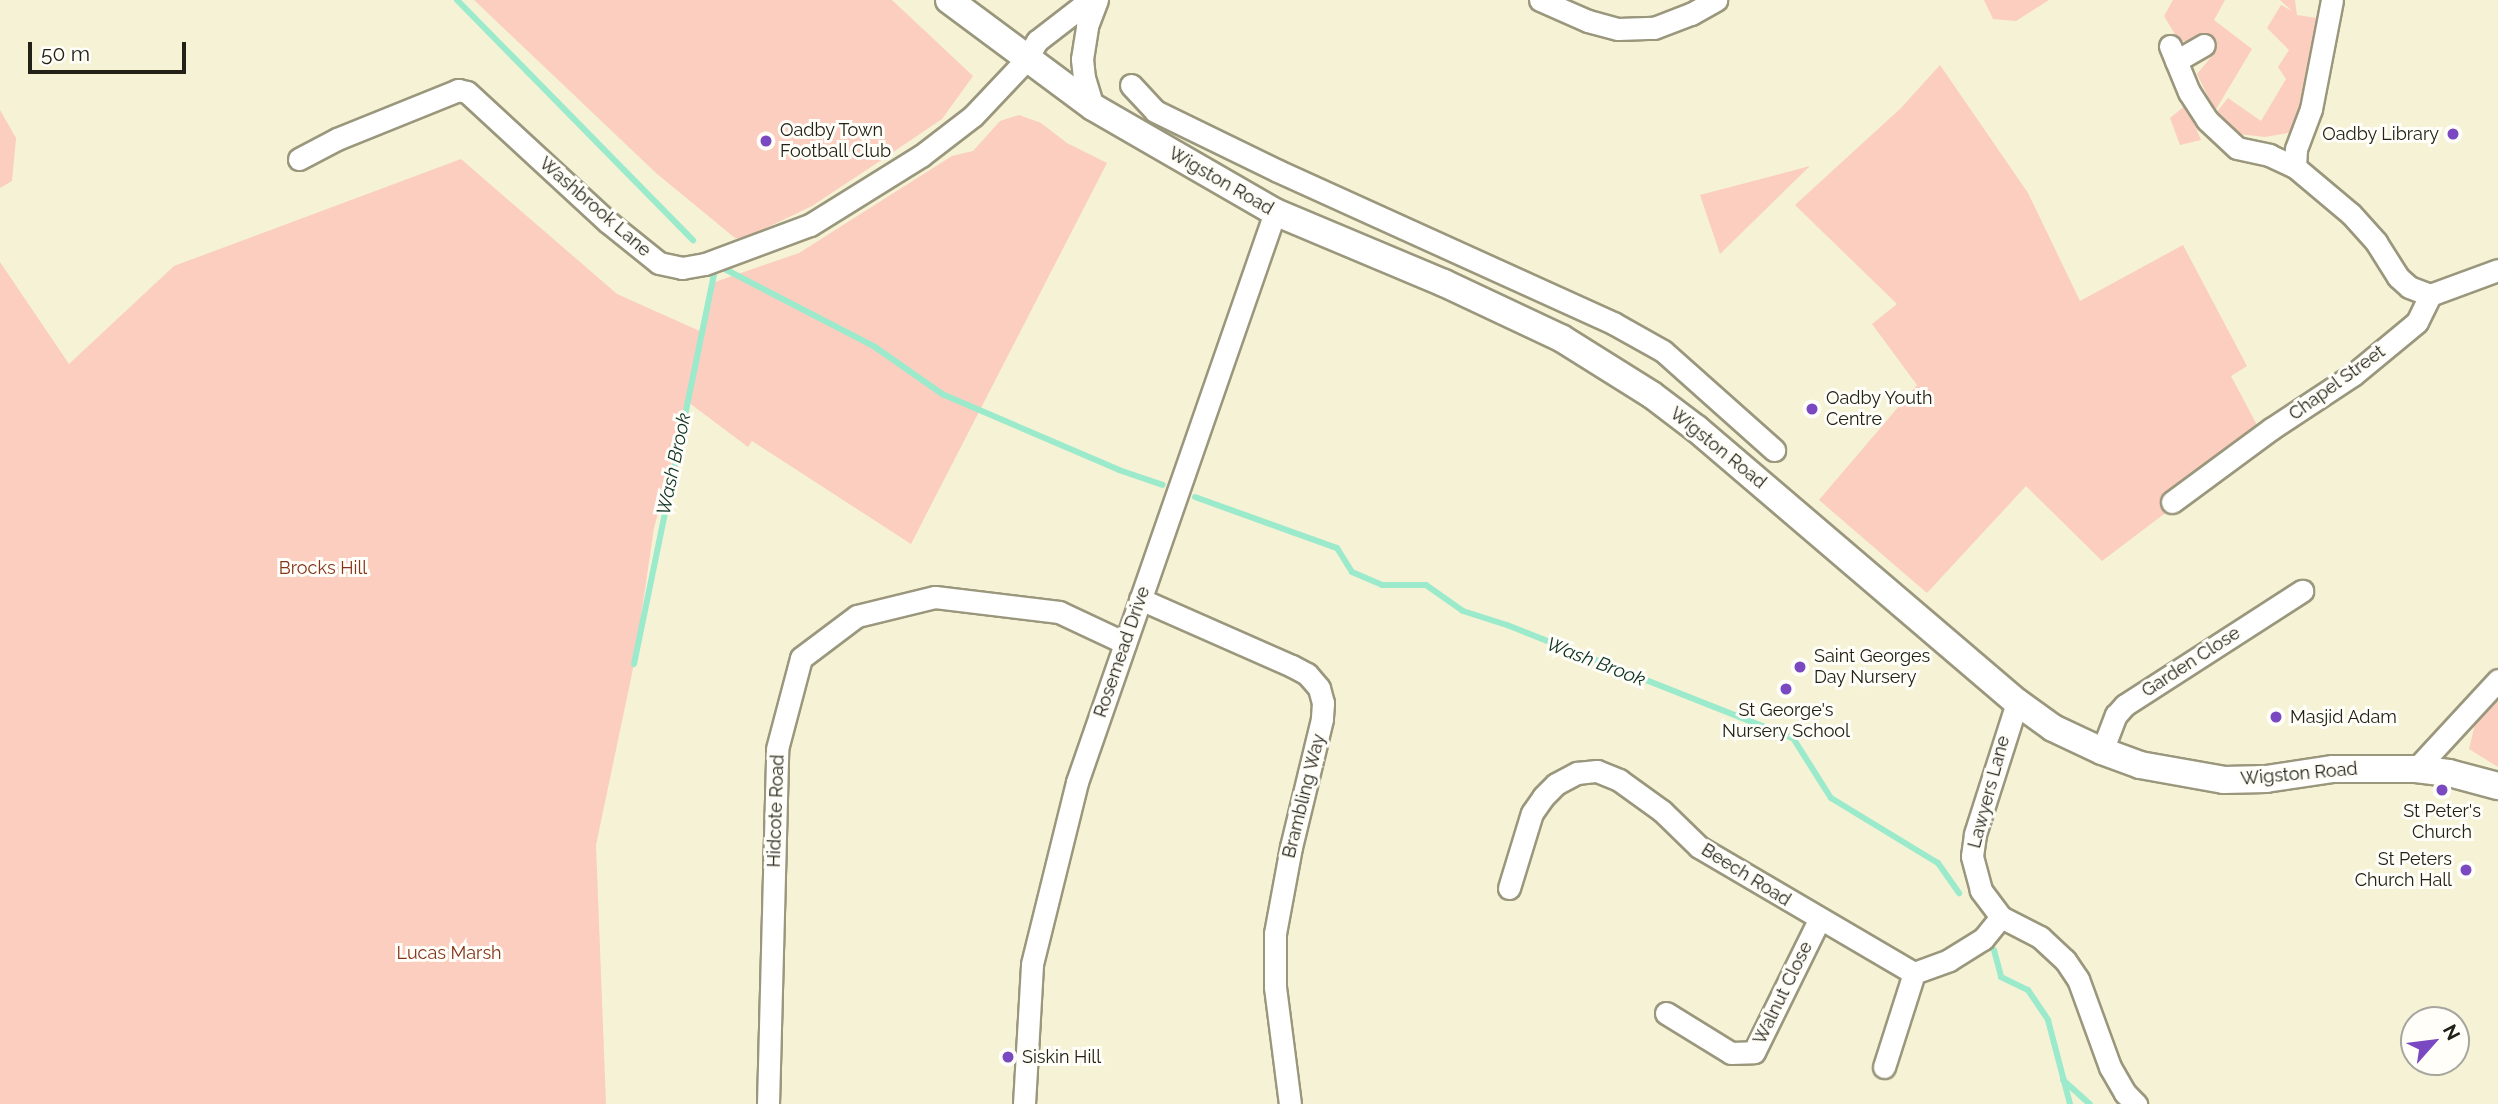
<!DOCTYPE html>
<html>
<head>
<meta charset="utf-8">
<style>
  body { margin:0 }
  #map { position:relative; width:2498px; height:1104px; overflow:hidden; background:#f5f2d6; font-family:Raleway,sans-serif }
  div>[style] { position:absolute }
  .green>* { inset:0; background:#fbcec0 }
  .stream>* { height:6px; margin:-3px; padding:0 3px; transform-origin:3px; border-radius:3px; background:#9beacb }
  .roads { filter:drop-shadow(2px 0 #9a977d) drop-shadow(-2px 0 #9a977d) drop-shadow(0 2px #9a977d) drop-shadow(0 -2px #9a977d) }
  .minor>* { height:21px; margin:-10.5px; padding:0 10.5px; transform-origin:10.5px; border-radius:10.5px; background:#fff }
  .major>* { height:26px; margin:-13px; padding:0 13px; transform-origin:13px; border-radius:13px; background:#fff }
  .dots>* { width:19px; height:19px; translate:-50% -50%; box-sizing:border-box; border:4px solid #fffef8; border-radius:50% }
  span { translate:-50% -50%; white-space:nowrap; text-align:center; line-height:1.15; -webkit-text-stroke:6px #fffef8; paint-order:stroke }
  .poi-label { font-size:18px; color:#222117 }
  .left { translate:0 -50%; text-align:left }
  .right { translate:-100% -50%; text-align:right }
  .street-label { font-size:18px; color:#222117 }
  .park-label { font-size:18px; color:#85331b }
  .water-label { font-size:19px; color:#0c3125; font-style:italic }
  .north { position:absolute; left:2400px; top:1006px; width:70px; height:70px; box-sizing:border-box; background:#fffef8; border:2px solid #a7a69e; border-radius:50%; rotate:62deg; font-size:19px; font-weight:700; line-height:28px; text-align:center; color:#222117 }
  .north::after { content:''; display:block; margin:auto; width:24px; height:32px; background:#7a49c1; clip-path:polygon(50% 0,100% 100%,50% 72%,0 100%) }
  .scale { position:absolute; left:28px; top:42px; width:158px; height:32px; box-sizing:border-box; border:4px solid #222117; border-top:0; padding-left:9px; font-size:21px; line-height:24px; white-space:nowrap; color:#222117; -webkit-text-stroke:5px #fffef8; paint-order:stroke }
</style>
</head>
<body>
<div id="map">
  <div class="green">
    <i style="clip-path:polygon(474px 0,892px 0,973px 76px,942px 119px,877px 163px,812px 206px,743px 239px,735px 238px,656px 173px)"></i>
    <i style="clip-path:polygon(1984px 0,2049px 0,2016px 21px,1993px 19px)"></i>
    <i style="clip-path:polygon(2173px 0,2225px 0,2214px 20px,2252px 49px,2215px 111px,2197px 74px,2216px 51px,2200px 41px,2179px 41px,2164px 16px)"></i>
    <i style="clip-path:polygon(2280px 0,2295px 0,2297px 15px,2317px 18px,2311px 81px,2293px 132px,2265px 137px,2230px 133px,2216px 113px,2228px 98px,2261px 121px,2286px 79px,2278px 67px,2289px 50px,2267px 28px,2281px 5px,2292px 11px)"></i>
    <i style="clip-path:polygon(1940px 65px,2028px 193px,2080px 301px,2183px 245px,2247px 366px,2231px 376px,2257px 425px,2164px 494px,2172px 508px,2102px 561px,2026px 486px,1927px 593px,1819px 500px,1917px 385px,1872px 324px,1897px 304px,1795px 205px,1901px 108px)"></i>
    <i style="clip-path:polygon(2186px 105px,2201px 140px,2180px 145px,2170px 118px)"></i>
    <i style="clip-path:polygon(0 110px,16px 138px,12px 181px,0 188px)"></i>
    <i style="clip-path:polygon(1019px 115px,1041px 123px,1067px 143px,1107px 163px,911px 544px,752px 441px,748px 447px,688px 402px,654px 528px,634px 664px,596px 845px,606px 1104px,0 1104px,0 262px,69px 364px,174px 266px,461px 159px,617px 294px,702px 332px,715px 282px,799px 253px,952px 156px,973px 151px,1000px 121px)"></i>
    <i style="clip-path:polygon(1810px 166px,1720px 254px,1700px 195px)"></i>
    <i style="clip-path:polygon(2498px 695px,2498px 767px,2469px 749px,2477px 716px)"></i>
  </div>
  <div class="stream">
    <i style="left:457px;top:0;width:337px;rotate:45.5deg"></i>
    <i style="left:717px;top:265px;width:178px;rotate:27.4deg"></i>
    <i style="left:875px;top:347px;width:82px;rotate:35deg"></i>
    <i style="left:942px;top:394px;width:193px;rotate:23.2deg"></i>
    <i style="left:1119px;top:470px;width:46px;rotate:18.8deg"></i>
    <i style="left:1195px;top:497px;width:151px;rotate:19.8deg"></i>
    <i style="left:1337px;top:548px;width:28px;rotate:58deg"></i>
    <i style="left:1352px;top:572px;width:33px;rotate:23deg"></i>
    <i style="left:1382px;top:585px;width:44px"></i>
    <i style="left:1426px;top:585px;width:45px;rotate:35.1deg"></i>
    <i style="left:1463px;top:611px;width:46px;rotate:17.7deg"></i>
    <i style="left:1507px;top:625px;width:308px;rotate:21.6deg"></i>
    <i style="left:1793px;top:738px;width:71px;rotate:57.7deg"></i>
    <i style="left:1831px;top:798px;width:125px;rotate:31.3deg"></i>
    <i style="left:1938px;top:863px;width:37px;rotate:55deg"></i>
    <i style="left:634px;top:664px;width:407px;rotate:-78.4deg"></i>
    <i style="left:1994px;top:950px;width:28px;rotate:75deg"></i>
    <i style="left:2001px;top:977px;width:30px;rotate:26deg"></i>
    <i style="left:2028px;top:990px;width:36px;rotate:56deg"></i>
    <i style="left:2048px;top:1020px;width:87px;rotate:75.3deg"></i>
    <i style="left:2063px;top:1080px;width:36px;rotate:42deg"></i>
  </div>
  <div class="roads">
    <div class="minor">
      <i style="left:1540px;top:0;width:52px;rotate:23.6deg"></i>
      <i style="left:1588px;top:21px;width:31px;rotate:15deg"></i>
      <i style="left:1618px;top:29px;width:36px;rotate:-2deg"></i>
      <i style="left:1654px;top:28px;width:40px;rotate:-21deg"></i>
      <i style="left:1691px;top:14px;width:29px;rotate:-29deg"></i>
      <i style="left:2332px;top:0;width:111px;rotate:100.9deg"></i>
      <i style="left:2311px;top:109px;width:43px;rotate:110.6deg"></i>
      <i style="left:2296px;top:149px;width:18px;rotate:93deg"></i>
      <i style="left:2295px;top:167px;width:73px;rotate:40deg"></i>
      <i style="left:2351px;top:214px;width:38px;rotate:48deg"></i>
      <i style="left:2376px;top:242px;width:41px;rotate:57.8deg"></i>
      <i style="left:2398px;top:277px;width:15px;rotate:42deg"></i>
      <i style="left:2409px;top:287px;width:22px;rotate:21deg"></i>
      <i style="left:2170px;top:46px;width:50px;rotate:67.6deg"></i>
      <i style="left:2189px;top:92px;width:33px;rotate:57deg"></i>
      <i style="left:2207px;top:120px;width:41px;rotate:43deg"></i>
      <i style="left:2237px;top:148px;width:33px;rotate:12deg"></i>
      <i style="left:2269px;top:155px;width:29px;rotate:25deg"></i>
      <i style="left:2176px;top:61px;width:32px;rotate:-30deg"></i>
      <i style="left:1131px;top:85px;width:35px;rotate:47deg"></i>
      <i style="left:1155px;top:111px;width:137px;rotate:26deg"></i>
      <i style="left:1278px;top:171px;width:368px;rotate:24.4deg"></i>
      <i style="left:1613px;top:323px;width:57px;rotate:29.2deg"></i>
      <i style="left:1663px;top:351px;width:149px;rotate:41.7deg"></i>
      <i style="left:1093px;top:107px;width:30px;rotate:-107deg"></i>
      <i style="left:1084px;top:78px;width:19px;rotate:-96deg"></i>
      <i style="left:1082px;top:59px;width:33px;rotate:-81deg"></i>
      <i style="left:1087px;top:26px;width:28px;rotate:-69deg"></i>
      <i style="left:299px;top:159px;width:43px;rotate:-27.8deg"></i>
      <i style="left:337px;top:139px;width:131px;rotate:-22deg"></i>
      <i style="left:458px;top:90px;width:9px;rotate:13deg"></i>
      <i style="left:467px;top:92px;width:192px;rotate:42.7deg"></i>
      <i style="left:608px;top:222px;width:65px;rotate:38.8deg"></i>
      <i style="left:659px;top:263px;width:24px;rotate:12deg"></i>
      <i style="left:682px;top:268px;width:23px;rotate:-10deg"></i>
      <i style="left:705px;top:264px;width:112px;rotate:-20.4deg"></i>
      <i style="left:810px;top:225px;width:131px;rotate:-31.9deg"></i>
      <i style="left:921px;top:156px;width:66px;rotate:-37.6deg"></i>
      <i style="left:973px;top:116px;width:77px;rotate:-46.6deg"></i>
      <i style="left:1026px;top:60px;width:22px;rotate:-60deg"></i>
      <i style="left:1037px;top:41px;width:67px;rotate:-37.7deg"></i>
      <i style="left:2172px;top:502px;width:123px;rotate:-36.4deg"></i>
      <i style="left:2271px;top:429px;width:98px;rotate:-33.4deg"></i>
      <i style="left:2353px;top:375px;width:83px;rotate:-39.6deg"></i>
      <i style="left:2417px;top:322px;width:30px;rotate:-64deg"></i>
      <i style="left:2430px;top:295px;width:72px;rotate:-20.2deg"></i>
      <i style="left:1140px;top:599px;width:166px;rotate:23.8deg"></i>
      <i style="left:1292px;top:666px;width:17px;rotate:28deg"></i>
      <i style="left:1307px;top:674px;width:18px;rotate:49deg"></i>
      <i style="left:1319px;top:688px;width:16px;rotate:75deg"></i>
      <i style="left:1323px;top:703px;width:16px;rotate:94deg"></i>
      <i style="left:1322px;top:719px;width:132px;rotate:103.6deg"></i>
      <i style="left:1291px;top:847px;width:87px;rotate:100.5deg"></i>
      <i style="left:1275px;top:933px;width:54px;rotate:90deg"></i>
      <i style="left:1275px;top:987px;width:118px;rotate:82.7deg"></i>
      <i style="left:2102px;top:751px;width:39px;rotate:-69deg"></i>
      <i style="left:2116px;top:715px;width:13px;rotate:-48deg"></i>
      <i style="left:2125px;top:705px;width:211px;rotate:-32.8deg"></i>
      <i style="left:2416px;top:769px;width:121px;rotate:-47.3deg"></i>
      <i style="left:1509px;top:888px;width:78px;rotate:-73deg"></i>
      <i style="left:1532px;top:813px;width:19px;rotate:-55deg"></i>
      <i style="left:1543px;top:797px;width:18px;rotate:-45deg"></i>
      <i style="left:1556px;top:784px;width:24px;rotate:-28deg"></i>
      <i style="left:1577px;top:773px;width:20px;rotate:-6deg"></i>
      <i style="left:1597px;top:771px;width:24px;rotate:22deg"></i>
      <i style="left:1619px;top:780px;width:53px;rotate:35.8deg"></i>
      <i style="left:1662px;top:811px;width:52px;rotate:44.2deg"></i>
      <i style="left:1699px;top:847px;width:249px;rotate:30.4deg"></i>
      <i style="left:1914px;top:973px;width:37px;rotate:-20deg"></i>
      <i style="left:1949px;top:960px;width:40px;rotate:-32deg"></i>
      <i style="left:1983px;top:939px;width:28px;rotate:-51deg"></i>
      <i style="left:2001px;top:917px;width:34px;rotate:-127deg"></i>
      <i style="left:1981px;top:890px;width:35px;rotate:-105deg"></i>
      <i style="left:1972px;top:856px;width:22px;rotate:-82deg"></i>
      <i style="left:1975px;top:834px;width:139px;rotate:-72.3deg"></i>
      <i style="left:2001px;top:917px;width:44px;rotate:27.1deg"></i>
      <i style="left:2040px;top:937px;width:34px;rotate:43deg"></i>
      <i style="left:2065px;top:960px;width:23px;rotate:56deg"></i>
      <i style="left:2078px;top:979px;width:94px;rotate:70deg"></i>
      <i style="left:2110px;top:1067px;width:30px;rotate:60deg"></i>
      <i style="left:2125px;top:1093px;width:16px;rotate:45deg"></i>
      <i style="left:1666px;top:1013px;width:76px;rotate:31.6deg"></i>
      <i style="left:1731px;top:1053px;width:23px;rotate:-2deg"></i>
      <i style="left:1754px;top:1052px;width:147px;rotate:-63.8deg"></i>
      <i style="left:1884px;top:1067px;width:99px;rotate:-72.3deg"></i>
      <i style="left:768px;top:1104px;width:355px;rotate:-88.5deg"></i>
      <i style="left:777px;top:749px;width:94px;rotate:-75.2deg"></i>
      <i style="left:801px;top:658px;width:70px;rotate:-36.9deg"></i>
      <i style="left:857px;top:616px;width:80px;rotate:-13.7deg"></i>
      <i style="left:935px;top:597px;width:125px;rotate:6.9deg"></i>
      <i style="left:1059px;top:612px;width:73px;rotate:25.2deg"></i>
      <i style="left:1024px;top:1104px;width:140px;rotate:-86.7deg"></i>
      <i style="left:1032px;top:964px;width:187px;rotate:-76.1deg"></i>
      <i style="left:1077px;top:782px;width:603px;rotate:-70.84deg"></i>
    </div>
    <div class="major">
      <i style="left:949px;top:0;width:179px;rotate:36.6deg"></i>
      <i style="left:1093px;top:107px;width:210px;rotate:30deg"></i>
      <i style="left:1275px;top:212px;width:183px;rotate:22.8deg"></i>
      <i style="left:1444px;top:283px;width:129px;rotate:25.2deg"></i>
      <i style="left:1561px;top:338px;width:107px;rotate:32.1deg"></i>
      <i style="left:1652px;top:395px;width:56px;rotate:37.1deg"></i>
      <i style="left:1697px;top:429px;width:421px;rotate:40.5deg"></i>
      <i style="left:2017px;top:702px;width:44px;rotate:35.8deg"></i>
      <i style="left:2053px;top:728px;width:54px;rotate:25.1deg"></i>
      <i style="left:2102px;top:751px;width:40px;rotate:20.2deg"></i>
      <i style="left:2140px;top:765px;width:85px;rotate:10.1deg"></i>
      <i style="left:2224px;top:780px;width:42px;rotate:-1.4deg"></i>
      <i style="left:2266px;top:779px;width:68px;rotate:-8.5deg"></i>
      <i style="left:2333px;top:769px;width:83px"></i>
      <i style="left:2416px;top:769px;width:33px;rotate:7deg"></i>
      <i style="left:2449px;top:773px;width:51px;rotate:14.9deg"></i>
    </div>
  </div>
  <div class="dots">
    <i style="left:2453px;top:134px;background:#7a49c1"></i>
    <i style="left:766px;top:141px;background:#7a49c1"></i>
    <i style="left:1812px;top:409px;background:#7a49c1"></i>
    <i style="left:1800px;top:667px;background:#7a49c1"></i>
    <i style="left:1786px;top:689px;background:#7a49c1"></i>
    <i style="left:2276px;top:717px;background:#7a49c1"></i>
    <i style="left:2442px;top:790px;background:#7a49c1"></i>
    <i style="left:2466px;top:870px;background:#7a49c1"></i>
    <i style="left:1008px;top:1057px;background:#7a49c1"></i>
  </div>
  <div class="poi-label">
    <span class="left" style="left:780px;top:141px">Oadby Town<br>Football Club</span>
    <span class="right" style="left:2439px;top:134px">Oadby Library</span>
    <span class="left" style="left:1826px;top:409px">Oadby Youth<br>Centre</span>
    <span class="left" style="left:1814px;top:667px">Saint Georges<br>Day Nursery</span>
    <span style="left:1786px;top:721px">St George's<br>Nursery School</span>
    <span class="left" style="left:2290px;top:717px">Masjid Adam</span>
    <span style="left:2442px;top:822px">St Peter's<br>Church</span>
    <span class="right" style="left:2452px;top:870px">St Peters<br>Church Hall</span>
    <span class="left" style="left:1022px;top:1057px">Siskin Hill</span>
  </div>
  <div class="street-label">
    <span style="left:1221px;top:181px;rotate:30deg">Wigston Road</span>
    <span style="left:595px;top:207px;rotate:41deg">Washbrook Lane</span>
    <span style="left:2337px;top:383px;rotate:-36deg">Chapel Street</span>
    <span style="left:1718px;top:448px;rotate:39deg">Wigston Road</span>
    <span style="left:1122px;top:652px;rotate:-71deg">Rosemead Drive</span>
    <span style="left:2191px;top:662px;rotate:-33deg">Garden Close</span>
    <span style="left:2299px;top:774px;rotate:-5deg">Wigston Road</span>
    <span style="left:1989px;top:792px;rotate:-75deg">Lawyers Lane</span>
    <span style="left:1304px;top:796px;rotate:-76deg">Brambling Way</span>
    <span style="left:776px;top:811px;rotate:-88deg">Hidcote Road</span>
    <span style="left:1746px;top:875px;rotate:32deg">Beech Road</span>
    <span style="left:1783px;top:993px;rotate:-64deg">Walnut Close</span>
  </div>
  <div class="park-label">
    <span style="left:323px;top:568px">Brocks Hill</span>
    <span style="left:449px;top:953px">Lucas Marsh</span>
  </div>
  <div class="water-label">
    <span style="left:674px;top:464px;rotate:-78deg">Wash Brook</span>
    <span style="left:1596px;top:662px;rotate:21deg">Wash Brook</span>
  </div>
  <div class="north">N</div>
  <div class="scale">50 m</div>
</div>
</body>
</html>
